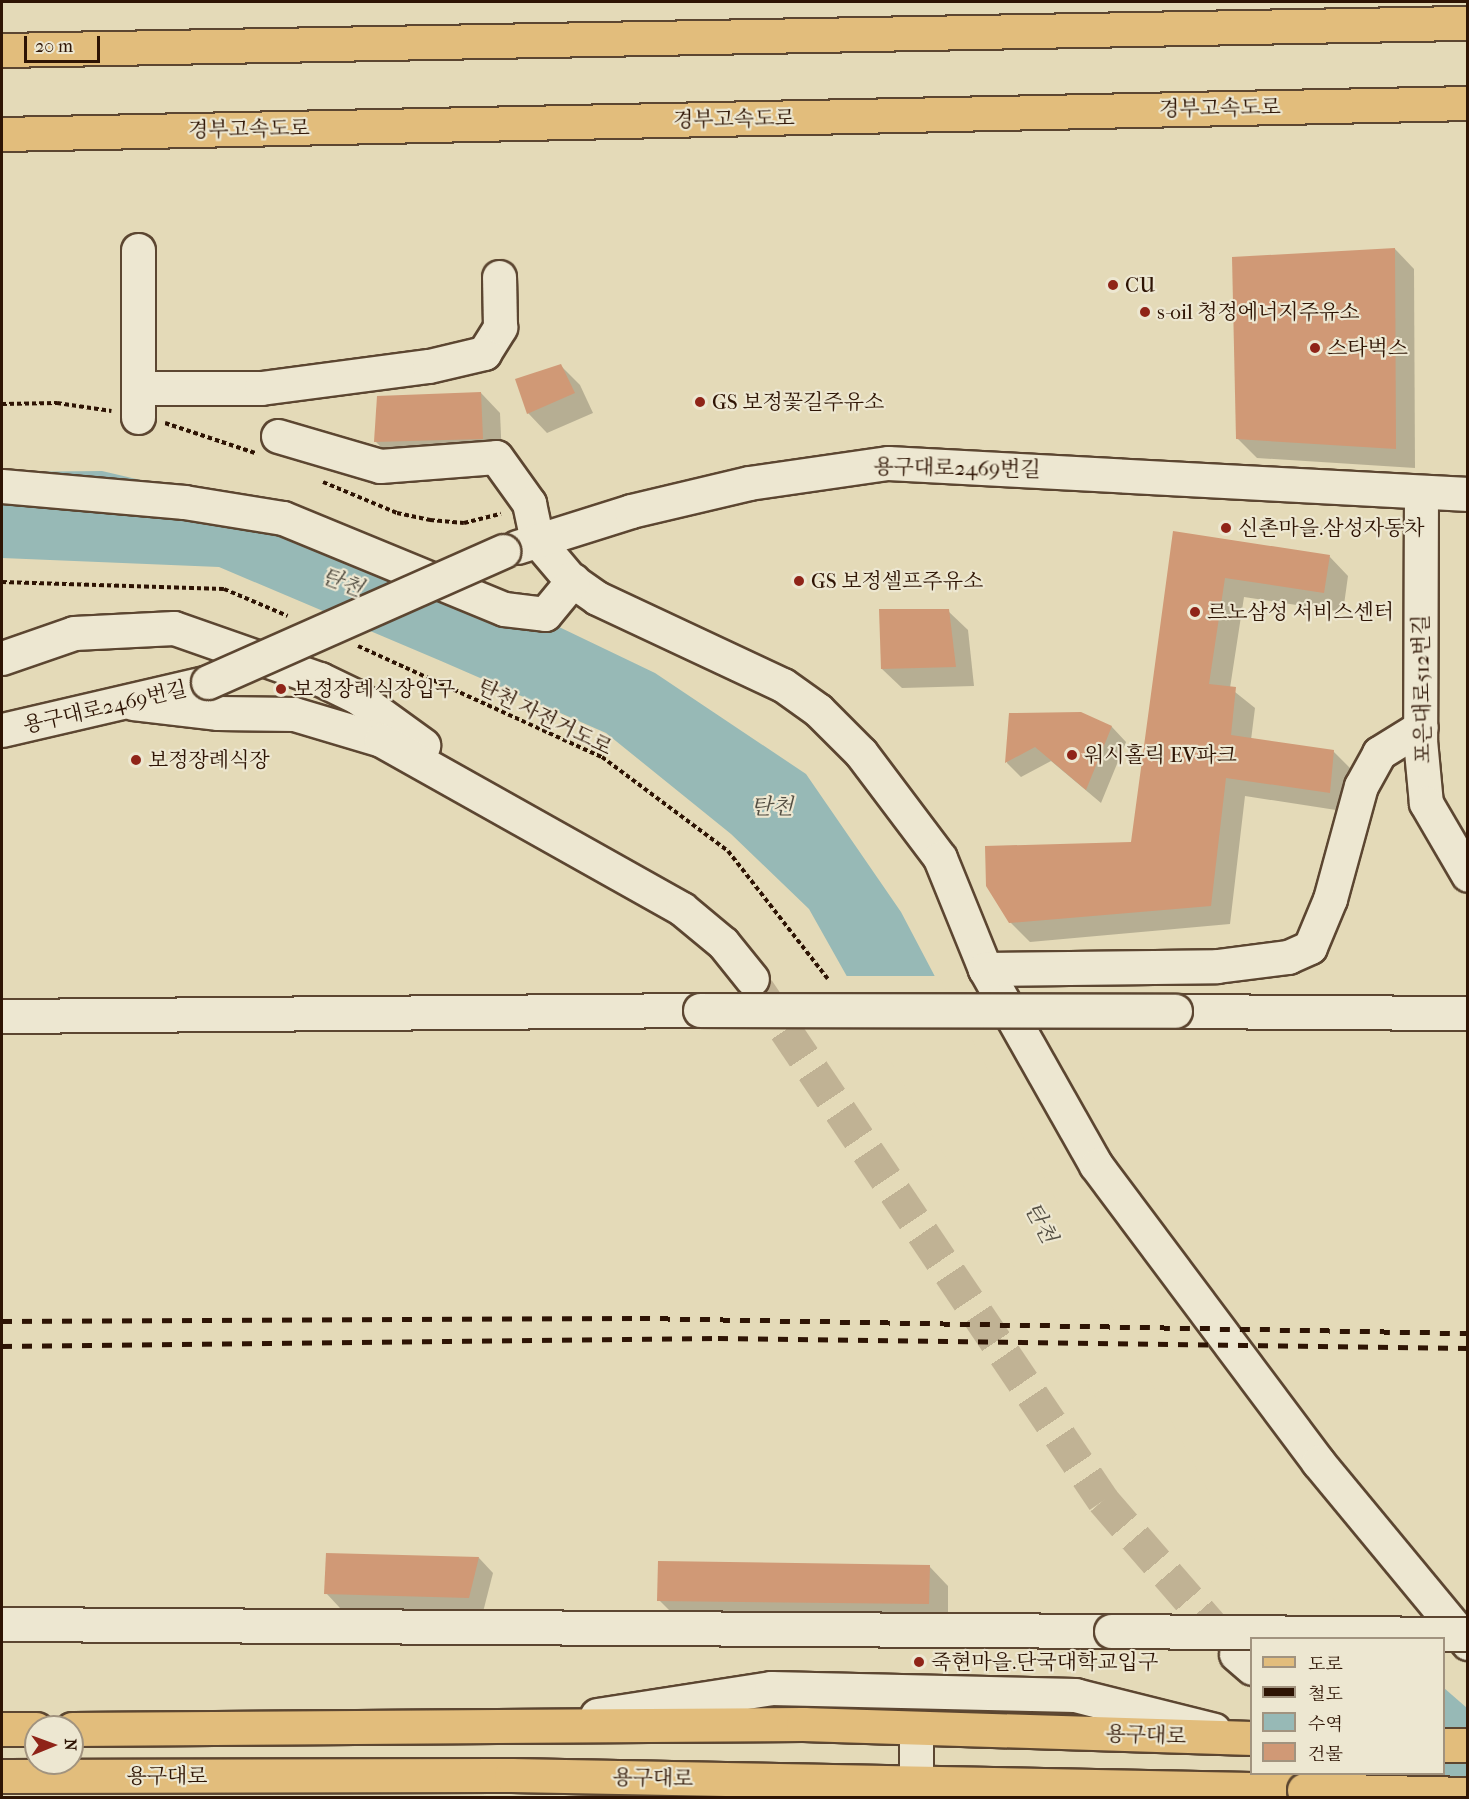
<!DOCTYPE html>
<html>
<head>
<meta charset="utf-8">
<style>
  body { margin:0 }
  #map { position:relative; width:1469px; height:1799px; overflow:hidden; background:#e4dab8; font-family:"IM FELL French Canon","Noto Serif KR",serif }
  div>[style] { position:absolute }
  .water>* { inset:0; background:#97b9b6 }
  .pier>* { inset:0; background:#e4dab8 }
  .shadow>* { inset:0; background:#0003 }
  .building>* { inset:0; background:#d09976 }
  .minor-tunnel>* { height:33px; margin-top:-16.5px; transform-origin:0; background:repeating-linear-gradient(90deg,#c0b294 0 33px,transparent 0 49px) }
  .path>* { height:4px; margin-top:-2px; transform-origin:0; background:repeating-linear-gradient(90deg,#2e1404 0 4.5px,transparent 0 7.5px) }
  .roads { filter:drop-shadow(2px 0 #5c4631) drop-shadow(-2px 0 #5c4631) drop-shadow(0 2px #5c4631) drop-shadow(0 -2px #5c4631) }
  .minor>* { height:33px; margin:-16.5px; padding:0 16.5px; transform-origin:16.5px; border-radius:16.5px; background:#ede7d1 }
  .major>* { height:33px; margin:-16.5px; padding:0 16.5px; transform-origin:16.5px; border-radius:16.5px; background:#e2bd7c }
  .highway>* { height:33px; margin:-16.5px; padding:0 16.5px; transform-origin:16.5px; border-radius:16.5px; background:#e2bd7c }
  .rail>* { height:4.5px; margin-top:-2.25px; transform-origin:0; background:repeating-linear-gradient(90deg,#2e1404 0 10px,transparent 0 20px) }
  .bridges { filter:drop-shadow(2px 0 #5c4631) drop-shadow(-2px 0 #5c4631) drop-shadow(0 2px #5c4631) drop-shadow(0 -2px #5c4631) }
  .minor-bridge>* { height:33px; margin:-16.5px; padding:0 16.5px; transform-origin:16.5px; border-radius:16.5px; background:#ede7d1 }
  .major-bridge>* { height:33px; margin:-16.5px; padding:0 16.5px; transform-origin:16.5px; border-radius:16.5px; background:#e2bd7c }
  .dots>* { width:16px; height:16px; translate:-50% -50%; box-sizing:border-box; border:3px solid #ede7d1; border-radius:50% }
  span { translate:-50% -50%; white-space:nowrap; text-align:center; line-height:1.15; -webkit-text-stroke:4.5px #ede7d1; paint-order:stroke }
  .street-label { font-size:21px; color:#2e1404 }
  .poi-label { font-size:21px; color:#2e1404 }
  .left { translate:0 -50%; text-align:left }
  .water-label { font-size:22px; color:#534e42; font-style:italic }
  .frame { position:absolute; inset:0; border:3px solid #2e1404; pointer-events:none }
  .legend { position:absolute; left:1250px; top:1637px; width:195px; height:138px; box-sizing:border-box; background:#ede7d1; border:2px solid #a1937f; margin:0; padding:8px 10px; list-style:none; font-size:18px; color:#2e1404 }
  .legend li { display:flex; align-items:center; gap:12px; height:30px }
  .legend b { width:30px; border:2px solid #a1937f }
  .north { position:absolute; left:24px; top:1715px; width:60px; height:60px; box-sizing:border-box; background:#ede7d1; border:2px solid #a1937f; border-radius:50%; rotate:89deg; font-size:16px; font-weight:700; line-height:24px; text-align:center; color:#2e1404 }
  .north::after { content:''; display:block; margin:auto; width:21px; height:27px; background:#8f2418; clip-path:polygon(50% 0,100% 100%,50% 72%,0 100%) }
  .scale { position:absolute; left:24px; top:36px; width:76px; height:27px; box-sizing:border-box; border:3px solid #2e1404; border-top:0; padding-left:8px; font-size:18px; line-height:21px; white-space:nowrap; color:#2e1404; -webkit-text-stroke:4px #ede7d1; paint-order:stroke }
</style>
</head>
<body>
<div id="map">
  <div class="water">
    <i style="clip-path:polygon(102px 471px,359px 531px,655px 673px,806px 774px,901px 912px,1283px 1638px,935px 1133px,809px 909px,731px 834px,606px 733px,441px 661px,219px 567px,2px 558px,2px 472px)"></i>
    <i style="clip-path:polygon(1444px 1688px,1467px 1708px,1467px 1794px,1443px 1774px)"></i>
  </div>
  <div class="pier">
    <i style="clip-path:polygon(843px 976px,939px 976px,1219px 1512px,1382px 1636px,1279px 1638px,1208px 1578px,932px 1135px)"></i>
  </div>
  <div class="shadow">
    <i style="clip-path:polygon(1395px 249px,1414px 269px,1415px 468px,1257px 458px,1238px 439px)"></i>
    <i style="clip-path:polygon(561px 366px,580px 385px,593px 413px,547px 433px,528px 413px)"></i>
    <i style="clip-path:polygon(481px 393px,500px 413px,502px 458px,395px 461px,375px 441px)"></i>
    <i style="clip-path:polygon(1174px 533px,1329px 556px,1348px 576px,1343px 612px,1244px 597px,1230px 688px,1255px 708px,1251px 740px,1333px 751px,1353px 771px,1349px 812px,1245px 796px,1230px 924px,1030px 942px,1010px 922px,1132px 843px)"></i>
    <i style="clip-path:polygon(948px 611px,968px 630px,974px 686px,902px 688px,882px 669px)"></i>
    <i style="clip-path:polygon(1081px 713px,1112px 727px,1126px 742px,1101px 803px,1051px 761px,1021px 777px,1007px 763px,1010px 714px)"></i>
    <i style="clip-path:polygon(479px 1558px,493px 1573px,483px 1612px,340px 1608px,326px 1593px)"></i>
    <i style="clip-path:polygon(929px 1566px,948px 1586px,948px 1623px,678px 1619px,659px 1600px)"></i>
  </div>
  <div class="building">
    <i style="clip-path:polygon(1395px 248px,1396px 449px,1236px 439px,1232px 257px)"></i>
    <i style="clip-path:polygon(561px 364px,575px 393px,527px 414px,515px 379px)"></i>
    <i style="clip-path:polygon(481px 392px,483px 439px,374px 442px,377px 396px)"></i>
    <i style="clip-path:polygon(1173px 531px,1330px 555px,1324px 593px,1225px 578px,1209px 684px,1236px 687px,1231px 735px,1334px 750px,1330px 793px,1226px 778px,1211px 906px,1009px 923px,986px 886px,985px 846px,1131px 842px)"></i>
    <i style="clip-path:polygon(879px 609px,949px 609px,956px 667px,881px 669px)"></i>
    <i style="clip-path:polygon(1081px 712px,1112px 726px,1086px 790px,1035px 747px,1005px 763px,1009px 713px)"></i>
    <i style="clip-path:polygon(326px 1553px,479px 1557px,469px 1598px,324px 1594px)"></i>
    <i style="clip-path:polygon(658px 1561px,930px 1565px,929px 1604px,657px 1601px)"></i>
  </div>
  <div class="minor-tunnel">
    <i style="left:758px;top:989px;width:617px;rotate:55.97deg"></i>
    <i style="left:1103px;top:1500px;width:196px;rotate:49.1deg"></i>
  </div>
  <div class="path">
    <i style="left:2px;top:404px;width:55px;rotate:-1deg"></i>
    <i style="left:57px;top:403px;width:55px;rotate:8.4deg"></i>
    <i style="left:165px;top:423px;width:95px;rotate:18.4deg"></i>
    <i style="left:323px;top:482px;width:80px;rotate:22.7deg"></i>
    <i style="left:397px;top:513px;width:34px;rotate:12deg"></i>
    <i style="left:430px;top:520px;width:34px;rotate:5deg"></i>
    <i style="left:464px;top:523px;width:38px;rotate:-14deg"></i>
    <i style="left:2px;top:582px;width:222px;rotate:1.8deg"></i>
    <i style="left:224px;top:589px;width:69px;rotate:22.9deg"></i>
    <i style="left:358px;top:646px;width:268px;rotate:24.5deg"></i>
    <i style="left:602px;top:757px;width:157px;rotate:36.7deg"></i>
    <i style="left:728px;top:851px;width:162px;rotate:52deg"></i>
  </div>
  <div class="roads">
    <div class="minor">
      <i style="left:138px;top:388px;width:123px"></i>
      <i style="left:261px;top:388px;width:169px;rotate:-7.5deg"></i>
      <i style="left:429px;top:366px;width:57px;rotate:-13.3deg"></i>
      <i style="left:484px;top:353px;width:31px;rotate:-58deg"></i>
      <i style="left:500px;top:327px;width:50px;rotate:-91.1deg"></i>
      <i style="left:138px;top:417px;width:167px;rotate:-90deg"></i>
      <i style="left:278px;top:436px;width:106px;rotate:16.4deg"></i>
      <i style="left:380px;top:466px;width:116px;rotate:-4.4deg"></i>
      <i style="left:496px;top:457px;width:57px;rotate:54.3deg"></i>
      <i style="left:529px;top:503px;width:38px;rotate:78deg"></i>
      <i style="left:537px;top:540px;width:51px;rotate:49.8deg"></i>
      <i style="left:570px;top:579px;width:33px;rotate:35deg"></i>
      <i style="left:597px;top:598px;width:205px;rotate:25.1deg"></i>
      <i style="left:783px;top:685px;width:43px;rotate:35.5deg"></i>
      <i style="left:818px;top:710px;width:61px;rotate:45deg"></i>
      <i style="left:861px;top:753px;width:131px;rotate:53deg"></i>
      <i style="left:940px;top:858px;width:120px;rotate:67.9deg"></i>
      <i style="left:985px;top:969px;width:225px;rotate:60.5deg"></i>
      <i style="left:1096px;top:1165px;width:371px;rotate:53.2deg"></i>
      <i style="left:1318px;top:1462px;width:235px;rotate:50.4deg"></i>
      <i style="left:2px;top:486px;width:183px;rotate:5deg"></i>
      <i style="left:184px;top:502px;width:100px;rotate:9.2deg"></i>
      <i style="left:283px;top:518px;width:239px;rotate:22.4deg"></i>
      <i style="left:504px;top:609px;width:41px;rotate:7deg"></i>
      <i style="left:545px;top:614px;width:44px;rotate:-50.5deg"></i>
      <i style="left:1421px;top:492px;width:248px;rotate:90.2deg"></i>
      <i style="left:1420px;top:740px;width:63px;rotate:84.6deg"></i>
      <i style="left:1426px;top:803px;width:83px;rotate:59.7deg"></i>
      <i style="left:517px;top:547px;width:120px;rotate:-17.5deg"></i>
      <i style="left:631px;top:511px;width:121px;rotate:-13.3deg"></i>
      <i style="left:749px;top:483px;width:140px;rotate:-8.2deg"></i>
      <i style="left:888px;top:463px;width:581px;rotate:3.06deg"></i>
      <i style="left:2px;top:658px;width:76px;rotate:-19.1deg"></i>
      <i style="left:74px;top:633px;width:100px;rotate:-2.9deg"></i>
      <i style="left:174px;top:628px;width:155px;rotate:19.3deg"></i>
      <i style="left:320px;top:679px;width:41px;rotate:25.9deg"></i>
      <i style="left:357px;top:697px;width:82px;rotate:36deg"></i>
      <i style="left:133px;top:703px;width:86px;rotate:6.7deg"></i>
      <i style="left:218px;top:713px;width:76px;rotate:0.8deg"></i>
      <i style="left:294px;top:714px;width:91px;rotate:16.6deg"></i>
      <i style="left:381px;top:740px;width:345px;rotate:29.3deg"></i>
      <i style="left:682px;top:909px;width:53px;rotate:39.7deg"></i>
      <i style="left:723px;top:943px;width:46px;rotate:51.1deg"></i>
      <i style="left:2px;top:730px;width:212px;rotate:-13.1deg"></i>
      <i style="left:985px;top:969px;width:232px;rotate:-0.7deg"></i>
      <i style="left:1217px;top:966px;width:72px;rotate:-7.2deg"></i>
      <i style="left:1288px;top:957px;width:24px;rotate:-24deg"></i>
      <i style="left:1310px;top:947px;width:52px;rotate:-67.4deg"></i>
      <i style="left:1330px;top:899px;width:117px;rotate:-74.7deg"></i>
      <i style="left:1361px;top:786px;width:38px;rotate:-61deg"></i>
      <i style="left:1379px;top:753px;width:49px;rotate:-31.8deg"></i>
      <i style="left:1175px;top:1011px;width:293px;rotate:0.4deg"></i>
      <i style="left:2px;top:1016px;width:698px;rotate:-0.49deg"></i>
      <i style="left:2px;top:1624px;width:1109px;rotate:0.36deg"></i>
      <i style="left:1236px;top:1654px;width:21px;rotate:41deg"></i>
      <i style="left:597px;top:1715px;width:176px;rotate:-8.8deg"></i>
      <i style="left:771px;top:1688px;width:304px;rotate:1.3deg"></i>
      <i style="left:1075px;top:1695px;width:143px;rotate:14.1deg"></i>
      <i style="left:916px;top:1728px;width:70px;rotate:90deg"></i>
    </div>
    <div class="major">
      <i style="left:2px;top:1729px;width:34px"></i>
      <i style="left:72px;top:1729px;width:731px;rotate:-0.39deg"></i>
      <i style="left:803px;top:1724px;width:449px;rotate:1.8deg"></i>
      <i style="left:1444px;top:1745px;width:24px"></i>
      <i style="left:2px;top:1776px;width:509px;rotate:-0.11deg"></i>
      <i style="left:511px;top:1775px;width:793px;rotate:1.08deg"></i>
    </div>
    <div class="highway">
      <i style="left:2px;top:50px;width:1466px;rotate:-1.06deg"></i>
      <i style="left:2px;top:134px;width:1466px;rotate:-1.21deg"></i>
    </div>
  </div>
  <div class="rail">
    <i style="left:2px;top:1321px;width:638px;rotate:-0.27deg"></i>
    <i style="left:640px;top:1318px;width:828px;rotate:1.04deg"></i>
    <i style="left:2px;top:1346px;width:716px;rotate:-0.64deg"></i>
    <i style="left:718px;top:1338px;width:750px;rotate:0.76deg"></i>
  </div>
  <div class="bridges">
    <div class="minor-bridge">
      <i style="left:208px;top:682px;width:323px;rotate:-23.9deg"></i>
      <i style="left:700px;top:1010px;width:475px;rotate:0.1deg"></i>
      <i style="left:1111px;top:1631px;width:357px;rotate:0.5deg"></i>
    </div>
    <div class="major-bridge">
      <i style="left:1304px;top:1790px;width:164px;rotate:1.4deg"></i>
    </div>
  </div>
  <div class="dots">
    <i style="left:1113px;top:285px;background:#8f2418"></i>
    <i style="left:1145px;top:312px;background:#8f2418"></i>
    <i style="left:1315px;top:348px;background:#8f2418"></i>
    <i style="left:700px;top:402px;background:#8f2418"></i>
    <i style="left:1226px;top:528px;background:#8f2418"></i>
    <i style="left:799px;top:581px;background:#8f2418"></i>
    <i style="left:1195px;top:612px;background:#8f2418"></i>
    <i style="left:281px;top:689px;background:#8f2418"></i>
    <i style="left:1072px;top:755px;background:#8f2418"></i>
    <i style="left:136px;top:760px;background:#8f2418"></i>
    <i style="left:919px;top:1662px;background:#8f2418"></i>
  </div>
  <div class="street-label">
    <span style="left:1220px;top:108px;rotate:-1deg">경부고속도로</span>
    <span style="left:734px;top:119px;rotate:-1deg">경부고속도로</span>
    <span style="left:249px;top:129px;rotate:-1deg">경부고속도로</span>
    <span style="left:957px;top:468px;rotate:1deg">용구대로2469번길</span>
    <span style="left:1422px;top:689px;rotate:-91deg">포은대로512번길</span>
    <span style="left:105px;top:707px;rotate:-13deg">용구대로2469번길</span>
    <span style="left:545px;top:717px;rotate:26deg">탄천 자전거도로</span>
    <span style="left:1146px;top:1735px;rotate:2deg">용구대로</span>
    <span style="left:167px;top:1776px">용구대로</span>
    <span style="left:653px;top:1778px;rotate:1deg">용구대로</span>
  </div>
  <div class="poi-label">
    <span class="left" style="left:1125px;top:285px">CU</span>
    <span class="left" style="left:1157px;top:312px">s-oil 청정에너지주유소</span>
    <span class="left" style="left:1327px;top:348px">스타벅스</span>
    <span class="left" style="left:712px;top:402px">GS 보정꽃길주유소</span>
    <span class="left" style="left:1238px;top:528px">신촌마을.삼성자동차</span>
    <span class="left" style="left:811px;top:581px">GS 보정셀프주유소</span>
    <span class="left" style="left:1207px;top:612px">르노삼성 서비스센터</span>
    <span class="left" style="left:293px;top:689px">보정장례식장입구</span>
    <span class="left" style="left:1084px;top:755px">워시홀릭 EV파크</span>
    <span class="left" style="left:148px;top:760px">보정장례식장</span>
    <span class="left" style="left:931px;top:1662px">죽현마을.단국대학교입구</span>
  </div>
  <div class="water-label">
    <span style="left:342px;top:583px;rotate:21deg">탄천</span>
    <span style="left:772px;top:808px">탄천</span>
    <span style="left:1040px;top:1223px;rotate:62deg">탄천</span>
  </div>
  <div class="frame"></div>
  <ul class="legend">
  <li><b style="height:8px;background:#e2bd7c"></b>도로</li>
  <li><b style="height:8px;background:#2e1404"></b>철도</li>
  <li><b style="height:16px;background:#97b9b6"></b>수역</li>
  <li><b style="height:16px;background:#d09976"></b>건물</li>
  </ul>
  <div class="north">N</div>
  <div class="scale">20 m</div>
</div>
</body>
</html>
